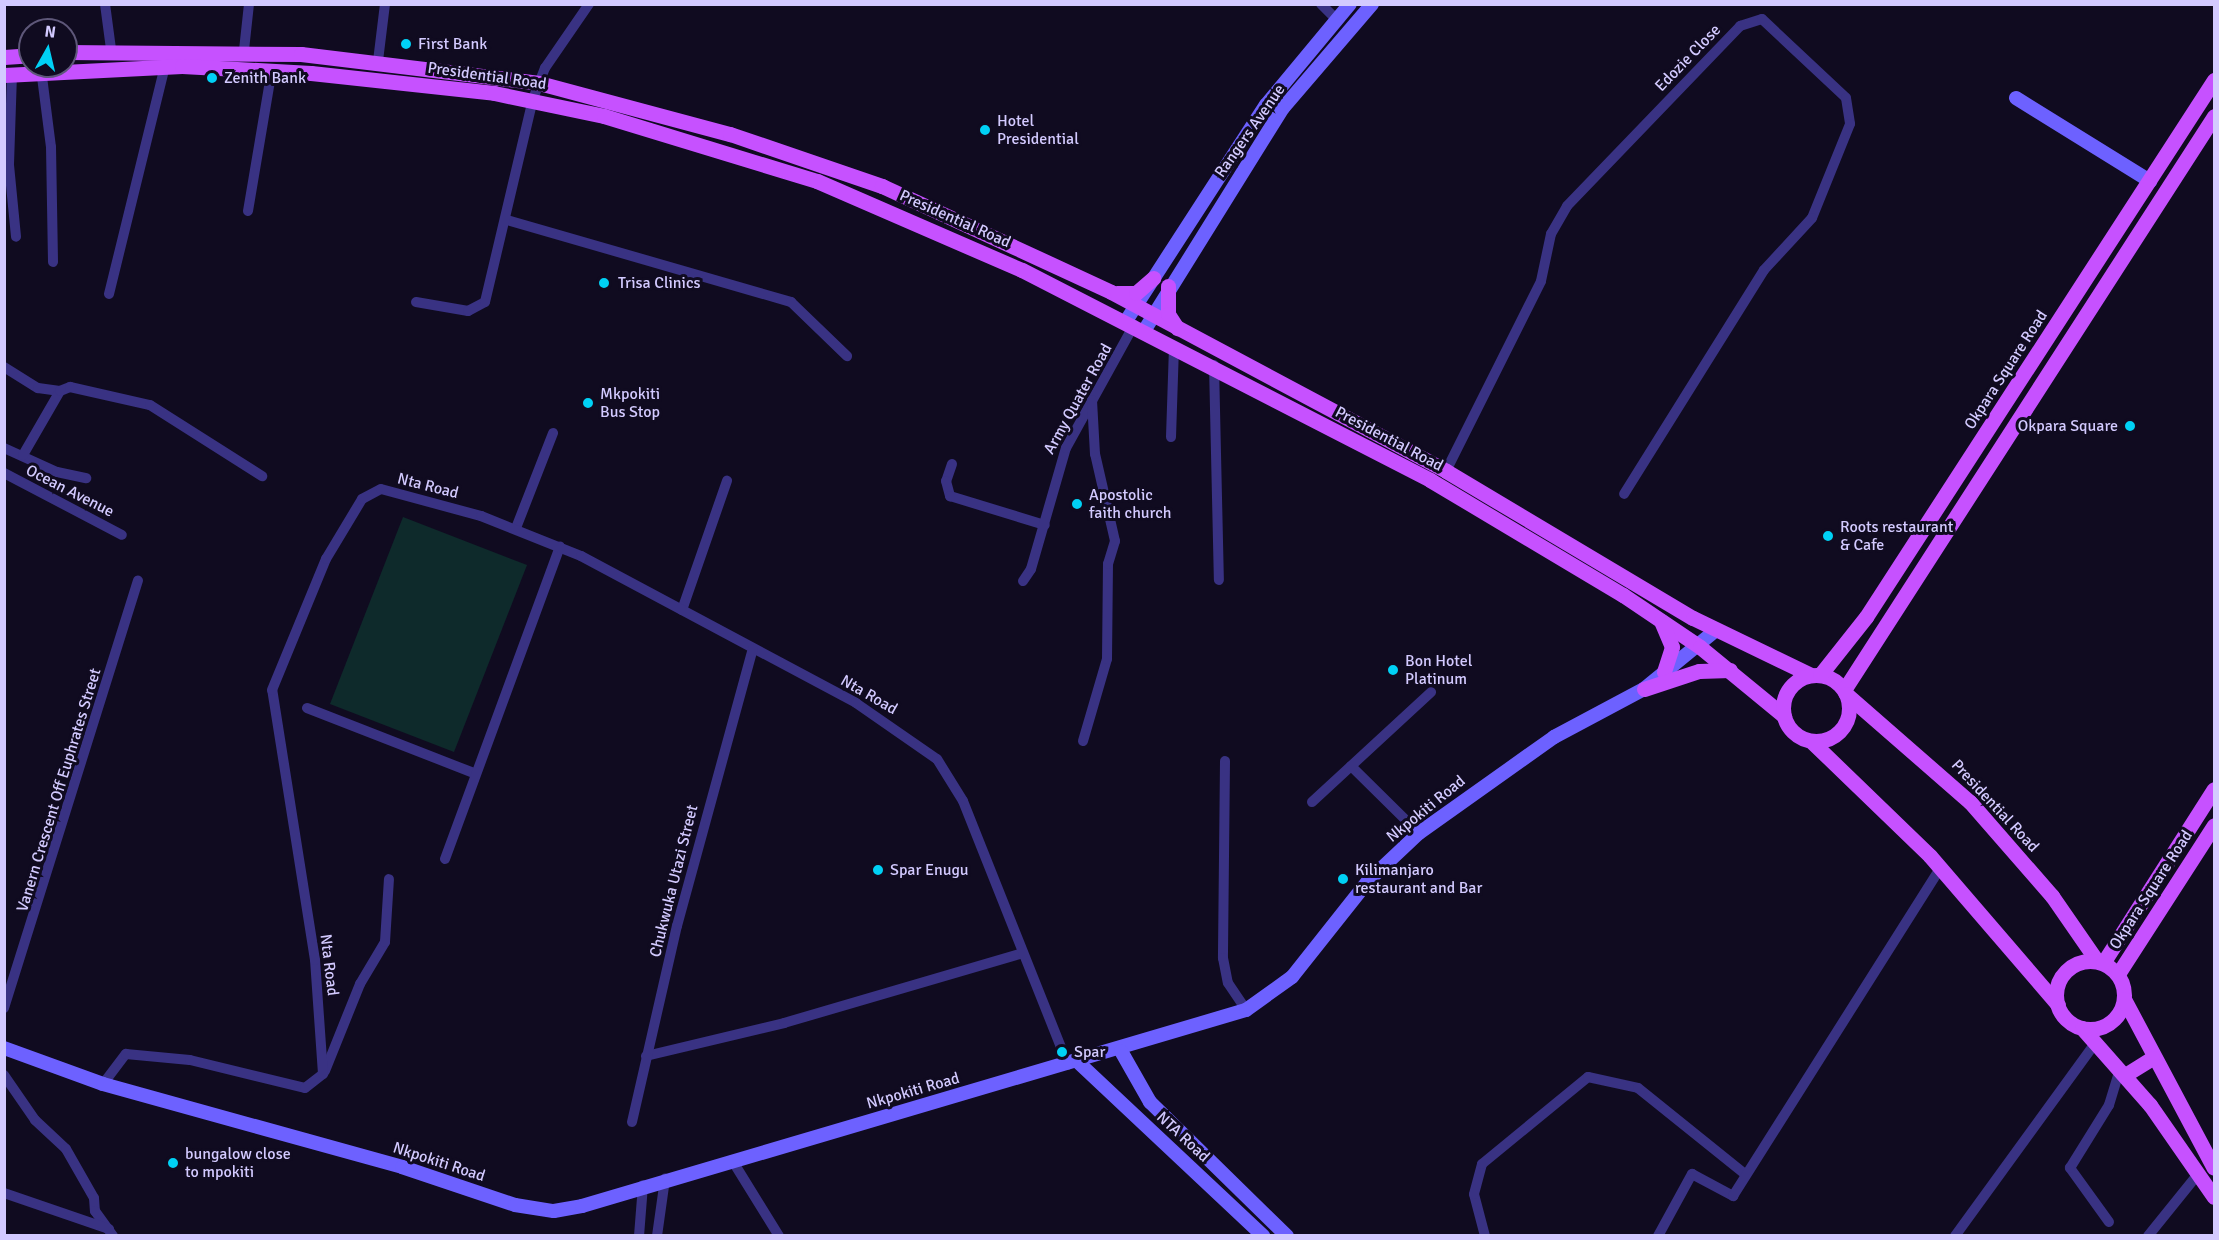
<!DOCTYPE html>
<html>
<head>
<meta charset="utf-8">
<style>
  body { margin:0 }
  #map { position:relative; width:2219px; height:1240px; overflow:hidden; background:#100b20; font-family:Signika,sans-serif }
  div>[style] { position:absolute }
  .green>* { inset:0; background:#0e2a2b }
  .street>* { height:10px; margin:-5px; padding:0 5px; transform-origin:5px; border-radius:5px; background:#393283 }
  .secondary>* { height:14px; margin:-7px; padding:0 7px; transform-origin:7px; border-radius:7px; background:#6d61ff }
  .primary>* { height:15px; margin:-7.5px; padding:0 7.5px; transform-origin:7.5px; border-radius:7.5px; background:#c651ff }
  .primary>.ring { margin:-7.5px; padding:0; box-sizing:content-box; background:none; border:15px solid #c651ff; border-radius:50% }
  .dots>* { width:16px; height:16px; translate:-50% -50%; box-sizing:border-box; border:3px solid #100b20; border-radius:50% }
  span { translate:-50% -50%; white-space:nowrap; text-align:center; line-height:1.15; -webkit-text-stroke:6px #100b20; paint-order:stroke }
  .poi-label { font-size:16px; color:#d3caff }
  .left { translate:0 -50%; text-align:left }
  .right { translate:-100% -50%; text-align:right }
  .street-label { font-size:16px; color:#d3caff }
  .frame { position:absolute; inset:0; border:6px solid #d3caff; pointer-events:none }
  .north { position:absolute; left:18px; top:18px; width:60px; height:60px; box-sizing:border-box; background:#100b20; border:2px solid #5e5779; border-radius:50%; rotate:8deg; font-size:16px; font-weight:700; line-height:24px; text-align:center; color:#d3caff }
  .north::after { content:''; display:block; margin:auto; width:21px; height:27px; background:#00d1f5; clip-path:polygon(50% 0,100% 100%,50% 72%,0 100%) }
</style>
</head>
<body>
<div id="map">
  <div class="green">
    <i style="clip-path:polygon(403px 517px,527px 565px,454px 752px,330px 704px)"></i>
  </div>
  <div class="street">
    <i style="left:105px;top:4px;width:45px;rotate:82.4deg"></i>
    <i style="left:1321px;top:4px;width:21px;rotate:45deg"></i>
    <i style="left:244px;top:50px;width:46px;rotate:-83.8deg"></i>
    <i style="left:378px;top:61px;width:57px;rotate:-83deg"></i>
    <i style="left:41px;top:69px;width:79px;rotate:82.7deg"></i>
    <i style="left:51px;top:147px;width:115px;rotate:89deg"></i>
    <i style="left:12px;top:74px;width:91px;rotate:91.9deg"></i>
    <i style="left:9px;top:165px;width:72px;rotate:84.4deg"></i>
    <i style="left:248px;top:211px;width:144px;rotate:-80.4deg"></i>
    <i style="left:507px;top:220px;width:296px;rotate:16.1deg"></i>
    <i style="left:791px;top:302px;width:78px;rotate:44deg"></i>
    <i style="left:109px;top:294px;width:235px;rotate:-76.2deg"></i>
    <i style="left:416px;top:302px;width:53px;rotate:9.8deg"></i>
    <i style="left:468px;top:311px;width:19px;rotate:-28deg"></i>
    <i style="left:485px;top:302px;width:209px;rotate:-76.7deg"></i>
    <i style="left:533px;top:99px;width:33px;rotate:-69deg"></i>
    <i style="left:545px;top:68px;width:78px;rotate:-55.5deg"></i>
    <i style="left:1214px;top:365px;width:215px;rotate:88.7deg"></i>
    <i style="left:4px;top:367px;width:40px;rotate:32deg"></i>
    <i style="left:38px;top:388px;width:22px;rotate:8deg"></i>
    <i style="left:1171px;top:437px;width:91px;rotate:-88.1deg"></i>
    <i style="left:4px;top:448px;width:58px;rotate:24.4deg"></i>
    <i style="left:57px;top:472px;width:30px;rotate:12deg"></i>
    <i style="left:23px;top:455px;width:74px;rotate:-60deg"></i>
    <i style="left:60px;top:391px;width:11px;rotate:-22deg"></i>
    <i style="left:70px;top:387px;width:82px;rotate:12.7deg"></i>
    <i style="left:150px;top:405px;width:133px;rotate:32.4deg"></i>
    <i style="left:952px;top:464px;width:18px;rotate:109deg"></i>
    <i style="left:946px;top:481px;width:16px;rotate:75deg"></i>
    <i style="left:950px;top:496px;width:99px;rotate:17deg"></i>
    <i style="left:1446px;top:471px;width:212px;rotate:-63.4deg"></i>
    <i style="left:1541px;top:281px;width:48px;rotate:-78deg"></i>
    <i style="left:1551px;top:234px;width:32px;rotate:-60deg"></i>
    <i style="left:1567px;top:206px;width:250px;rotate:-46.1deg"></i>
    <i style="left:1740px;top:26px;width:23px;rotate:-18deg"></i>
    <i style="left:1762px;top:19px;width:115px;rotate:43.2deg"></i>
    <i style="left:1846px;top:98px;width:26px;rotate:81deg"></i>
    <i style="left:1850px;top:124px;width:101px;rotate:112deg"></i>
    <i style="left:1812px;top:218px;width:71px;rotate:132.7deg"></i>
    <i style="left:1764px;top:270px;width:264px;rotate:122deg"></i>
    <i style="left:4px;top:473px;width:133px;rotate:27.7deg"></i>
    <i style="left:516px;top:528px;width:102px;rotate:-68.7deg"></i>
    <i style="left:1023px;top:581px;width:14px;rotate:-56deg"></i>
    <i style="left:1031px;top:569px;width:126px;rotate:-73.9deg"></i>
    <i style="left:1066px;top:448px;width:141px;rotate:-61.1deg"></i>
    <i style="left:682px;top:610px;width:137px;rotate:-70.8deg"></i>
    <i style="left:307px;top:708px;width:179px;rotate:21.3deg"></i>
    <i style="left:1083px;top:741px;width:85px;rotate:-73.7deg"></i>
    <i style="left:1107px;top:659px;width:95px;rotate:-89.4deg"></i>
    <i style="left:1108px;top:564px;width:24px;rotate:-73deg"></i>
    <i style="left:1115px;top:541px;width:89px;rotate:-102.9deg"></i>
    <i style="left:1095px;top:454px;width:54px;rotate:-93.2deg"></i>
    <i style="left:1225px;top:761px;width:197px;rotate:90.6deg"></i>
    <i style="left:1223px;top:958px;width:25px;rotate:79deg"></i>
    <i style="left:1228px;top:983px;width:32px;rotate:56deg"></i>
    <i style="left:1351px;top:766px;width:95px;rotate:44.6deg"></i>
    <i style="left:1312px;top:802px;width:162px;rotate:-42.7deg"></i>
    <i style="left:445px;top:859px;width:333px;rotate:-69.8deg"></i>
    <i style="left:4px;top:1008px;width:448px;rotate:-72.6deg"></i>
    <i style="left:646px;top:1056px;width:142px;rotate:-13.4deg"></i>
    <i style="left:784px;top:1023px;width:249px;rotate:-16.3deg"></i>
    <i style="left:325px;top:1071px;width:94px;rotate:-68.1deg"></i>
    <i style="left:360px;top:984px;width:49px;rotate:-59.2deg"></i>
    <i style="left:385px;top:942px;width:63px;rotate:-86.4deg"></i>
    <i style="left:4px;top:1075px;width:55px;rotate:55.4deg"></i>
    <i style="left:35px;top:1120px;width:42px;rotate:43.1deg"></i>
    <i style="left:66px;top:1149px;width:56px;rotate:60.3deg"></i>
    <i style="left:94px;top:1198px;width:13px;rotate:86deg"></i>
    <i style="left:95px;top:1211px;width:31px;rotate:54deg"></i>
    <i style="left:103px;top:1084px;width:38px;rotate:-53deg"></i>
    <i style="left:126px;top:1054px;width:64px;rotate:5.4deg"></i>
    <i style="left:190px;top:1060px;width:118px;rotate:13.7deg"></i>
    <i style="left:305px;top:1088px;width:23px;rotate:-38deg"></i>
    <i style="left:323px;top:1074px;width:114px;rotate:-94deg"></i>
    <i style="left:315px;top:960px;width:273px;rotate:-99deg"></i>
    <i style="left:272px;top:690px;width:142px;rotate:-67.6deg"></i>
    <i style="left:326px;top:559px;width:70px;rotate:-59deg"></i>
    <i style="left:362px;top:499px;width:21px;rotate:-28deg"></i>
    <i style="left:381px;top:489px;width:104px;rotate:15.1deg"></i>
    <i style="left:481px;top:516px;width:108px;rotate:21.8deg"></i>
    <i style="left:581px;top:556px;width:312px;rotate:28.1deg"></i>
    <i style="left:856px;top:703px;width:98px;rotate:34.7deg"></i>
    <i style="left:937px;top:759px;width:49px;rotate:58.2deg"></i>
    <i style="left:963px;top:801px;width:284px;rotate:68.3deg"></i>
    <i style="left:632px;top:1122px;width:201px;rotate:-77.1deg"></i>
    <i style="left:677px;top:926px;width:287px;rotate:-74.7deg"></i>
    <i style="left:732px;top:1160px;width:89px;rotate:58.3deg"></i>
    <i style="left:4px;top:1193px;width:111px;rotate:18.9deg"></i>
    <i style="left:2109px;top:1222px;width:67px;rotate:-125.8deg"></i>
    <i style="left:2070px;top:1168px;width:74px;rotate:-58.2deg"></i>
    <i style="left:2109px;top:1105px;width:38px;rotate:-73deg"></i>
    <i style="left:639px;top:1236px;width:51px;rotate:-85.5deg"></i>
    <i style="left:657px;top:1236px;width:58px;rotate:-82deg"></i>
    <i style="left:1485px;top:1236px;width:43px;rotate:-104.7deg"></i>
    <i style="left:1474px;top:1194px;width:31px;rotate:-75deg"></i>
    <i style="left:1482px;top:1164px;width:137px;rotate:-39.4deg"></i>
    <i style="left:1588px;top:1077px;width:51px;rotate:12.4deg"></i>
    <i style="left:1638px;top:1088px;width:137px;rotate:38.8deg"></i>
    <i style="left:1658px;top:1236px;width:71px;rotate:-61.3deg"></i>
    <i style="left:1692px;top:1174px;width:47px;rotate:28.2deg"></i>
    <i style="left:1733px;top:1196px;width:388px;rotate:-57.7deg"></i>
    <i style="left:1955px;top:1236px;width:238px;rotate:-54deg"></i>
    <i style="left:2148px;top:1236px;width:80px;rotate:-51.1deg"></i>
  </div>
  <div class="secondary">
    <i style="left:2016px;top:98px;width:158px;rotate:31.8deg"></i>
    <i style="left:1126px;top:321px;width:257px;rotate:-57.1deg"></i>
    <i style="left:1266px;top:105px;width:131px;rotate:-50.3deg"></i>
    <i style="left:1144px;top:331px;width:263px;rotate:-58.1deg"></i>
    <i style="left:1283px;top:108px;width:137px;rotate:-49.4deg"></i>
    <i style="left:4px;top:1048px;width:105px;rotate:20deg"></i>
    <i style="left:103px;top:1084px;width:310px;rotate:15.5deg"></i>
    <i style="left:402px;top:1167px;width:119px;rotate:18.6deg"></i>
    <i style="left:515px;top:1205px;width:39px;rotate:9deg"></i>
    <i style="left:554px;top:1211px;width:28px;rotate:-10deg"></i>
    <i style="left:582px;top:1206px;width:692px;rotate:-16.45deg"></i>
    <i style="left:1246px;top:1010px;width:57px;rotate:-35.7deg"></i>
    <i style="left:1292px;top:977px;width:122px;rotate:-51.6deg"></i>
    <i style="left:1368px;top:881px;width:70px;rotate:-43.3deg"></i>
    <i style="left:1419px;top:833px;width:166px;rotate:-35.4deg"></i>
    <i style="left:1554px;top:737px;width:102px;rotate:-28.1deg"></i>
    <i style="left:1644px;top:689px;width:93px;rotate:-39.3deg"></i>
    <i style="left:1121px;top:1051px;width:59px;rotate:60.4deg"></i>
    <i style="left:1150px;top:1102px;width:192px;rotate:44.4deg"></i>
    <i style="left:1079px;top:1063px;width:253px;rotate:43.2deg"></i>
  </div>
  <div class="primary">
    <i style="left:66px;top:52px;width:235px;rotate:0.5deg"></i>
    <i style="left:301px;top:54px;width:240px;rotate:6.9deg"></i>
    <i style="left:539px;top:83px;width:198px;rotate:15deg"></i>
    <i style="left:730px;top:134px;width:161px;rotate:18.9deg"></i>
    <i style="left:882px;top:186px;width:252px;rotate:24.8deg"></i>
    <i style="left:1111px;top:292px;width:380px;rotate:28.1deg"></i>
    <i style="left:1446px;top:471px;width:287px;rotate:30.8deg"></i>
    <i style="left:1693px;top:618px;width:131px;rotate:25.8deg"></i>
    <i style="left:4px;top:57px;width:26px;rotate:-4deg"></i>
    <i style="left:4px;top:75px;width:178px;rotate:-2.9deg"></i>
    <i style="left:182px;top:66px;width:129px;rotate:3.1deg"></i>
    <i style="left:311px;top:73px;width:184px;rotate:6.2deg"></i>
    <i style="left:494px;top:93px;width:112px;rotate:11.8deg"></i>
    <i style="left:604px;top:116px;width:223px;rotate:17deg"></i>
    <i style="left:817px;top:181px;width:223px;rotate:23.5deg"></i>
    <i style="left:1022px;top:270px;width:459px;rotate:27.2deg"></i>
    <i style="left:1430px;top:480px;width:225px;rotate:30.8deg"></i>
    <i style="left:1623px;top:595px;width:93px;rotate:34deg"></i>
    <i style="left:1700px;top:647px;width:109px;rotate:39.4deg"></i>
    <i style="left:1168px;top:286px;width:28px;rotate:90deg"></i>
    <i style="left:1168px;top:314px;width:17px;rotate:57deg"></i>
    <i style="left:1117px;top:293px;width:19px"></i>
    <i style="left:1136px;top:293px;width:23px;rotate:-41deg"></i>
    <i style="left:1661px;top:621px;width:28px;rotate:67deg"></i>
    <i style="left:1672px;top:647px;width:26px;rotate:108deg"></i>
    <i class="ring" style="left:1783px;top:675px;width:51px;height:51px"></i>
    <i style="left:1820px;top:675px;width:74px;rotate:-51.6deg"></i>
    <i style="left:1866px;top:617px;width:640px;rotate:-57.05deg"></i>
    <i style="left:1644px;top:689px;width:58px;rotate:-18.1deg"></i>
    <i style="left:1699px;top:671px;width:31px;rotate:-2deg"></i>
    <i style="left:1844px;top:690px;width:683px;rotate:-57.19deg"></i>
    <i style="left:1846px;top:694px;width:164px;rotate:41.1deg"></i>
    <i style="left:1970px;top:802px;width:125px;rotate:48.9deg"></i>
    <i style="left:2052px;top:896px;width:79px;rotate:55.3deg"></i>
    <i style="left:1811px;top:741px;width:165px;rotate:44deg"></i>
    <i style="left:1930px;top:856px;width:196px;rotate:49.3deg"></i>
    <i class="ring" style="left:2056px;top:961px;width:53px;height:53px"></i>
    <i style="left:2103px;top:963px;width:206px;rotate:-57.5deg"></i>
    <i style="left:2118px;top:974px;width:177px;rotate:-57.2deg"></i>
    <i style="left:2124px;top:999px;width:191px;rotate:62deg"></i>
    <i style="left:2082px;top:1028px;width:103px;rotate:48.6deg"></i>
    <i style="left:2150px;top:1105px;width:112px;rotate:55.2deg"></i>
    <i style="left:2125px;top:1075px;width:32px;rotate:-32deg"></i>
  </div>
  <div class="dots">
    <i style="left:406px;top:44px;background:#00d1f5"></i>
    <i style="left:212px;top:78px;background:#00d1f5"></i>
    <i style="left:985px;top:130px;background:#00d1f5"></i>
    <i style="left:604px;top:283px;background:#00d1f5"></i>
    <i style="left:588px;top:403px;background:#00d1f5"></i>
    <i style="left:2130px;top:426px;background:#00d1f5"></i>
    <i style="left:1077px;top:504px;background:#00d1f5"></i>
    <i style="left:1828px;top:536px;background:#00d1f5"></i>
    <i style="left:1393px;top:670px;background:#00d1f5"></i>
    <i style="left:878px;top:870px;background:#00d1f5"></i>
    <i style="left:1343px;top:879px;background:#00d1f5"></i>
    <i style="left:1062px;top:1052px;background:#00d1f5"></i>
    <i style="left:173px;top:1163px;background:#00d1f5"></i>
  </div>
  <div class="poi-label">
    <span class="left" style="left:418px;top:44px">First Bank</span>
    <span class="left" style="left:224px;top:78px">Zenith Bank</span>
    <span class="left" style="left:997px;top:130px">Hotel<br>Presidential</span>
    <span class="left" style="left:618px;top:283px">Trisa Clinics</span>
    <span class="left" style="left:600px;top:403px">Mkpokiti<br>Bus Stop</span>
    <span class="right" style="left:2118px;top:426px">Okpara Square</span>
    <span class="left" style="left:1089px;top:504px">Apostolic<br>faith church</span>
    <span class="left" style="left:1840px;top:536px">Roots restaurant<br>&amp; Cafe</span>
    <span class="left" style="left:1405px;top:670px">Bon Hotel<br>Platinum</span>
    <span class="left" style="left:890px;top:870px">Spar Enugu</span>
    <span class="left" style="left:1355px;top:879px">Kilimanjaro<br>restaurant and Bar</span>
    <span class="left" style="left:1074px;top:1052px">Spar</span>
    <span class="left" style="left:185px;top:1163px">bungalow close<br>to mpokiti</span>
  </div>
  <div class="street-label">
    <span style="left:1688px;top:58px;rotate:-46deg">Edozie Close</span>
    <span style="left:487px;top:76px;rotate:8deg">Presidential Road</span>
    <span style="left:1250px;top:131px;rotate:-55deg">Rangers Avenue</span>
    <span style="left:955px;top:219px;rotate:24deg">Presidential Road</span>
    <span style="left:2006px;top:370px;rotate:-57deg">Okpara Square Road</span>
    <span style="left:1078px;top:399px;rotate:-61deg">Army Quater Road</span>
    <span style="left:1389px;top:439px;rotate:28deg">Presidential Road</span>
    <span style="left:428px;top:486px;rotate:14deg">Nta Road</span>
    <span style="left:70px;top:491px;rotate:27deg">Ocean Avenue</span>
    <span style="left:869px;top:695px;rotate:30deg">Nta Road</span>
    <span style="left:59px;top:790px;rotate:-73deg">Vanern Crescent Off Euphrates Street</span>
    <span style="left:1995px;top:806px;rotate:47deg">Presidential Road</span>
    <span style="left:1426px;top:809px;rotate:-39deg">Nkpokiti Road</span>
    <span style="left:674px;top:881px;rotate:-76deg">Chukwuka Utazi Street</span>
    <span style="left:2151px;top:890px;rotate:-57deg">Okpara Square Road</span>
    <span style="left:329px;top:965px;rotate:83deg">Nta Road</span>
    <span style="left:913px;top:1091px;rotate:-16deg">Nkpokiti Road</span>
    <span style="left:1183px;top:1137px;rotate:43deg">NTA Road</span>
    <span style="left:439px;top:1162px;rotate:18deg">Nkpokiti Road</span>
  </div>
  <div class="frame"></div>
  <div class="north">N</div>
</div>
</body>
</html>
